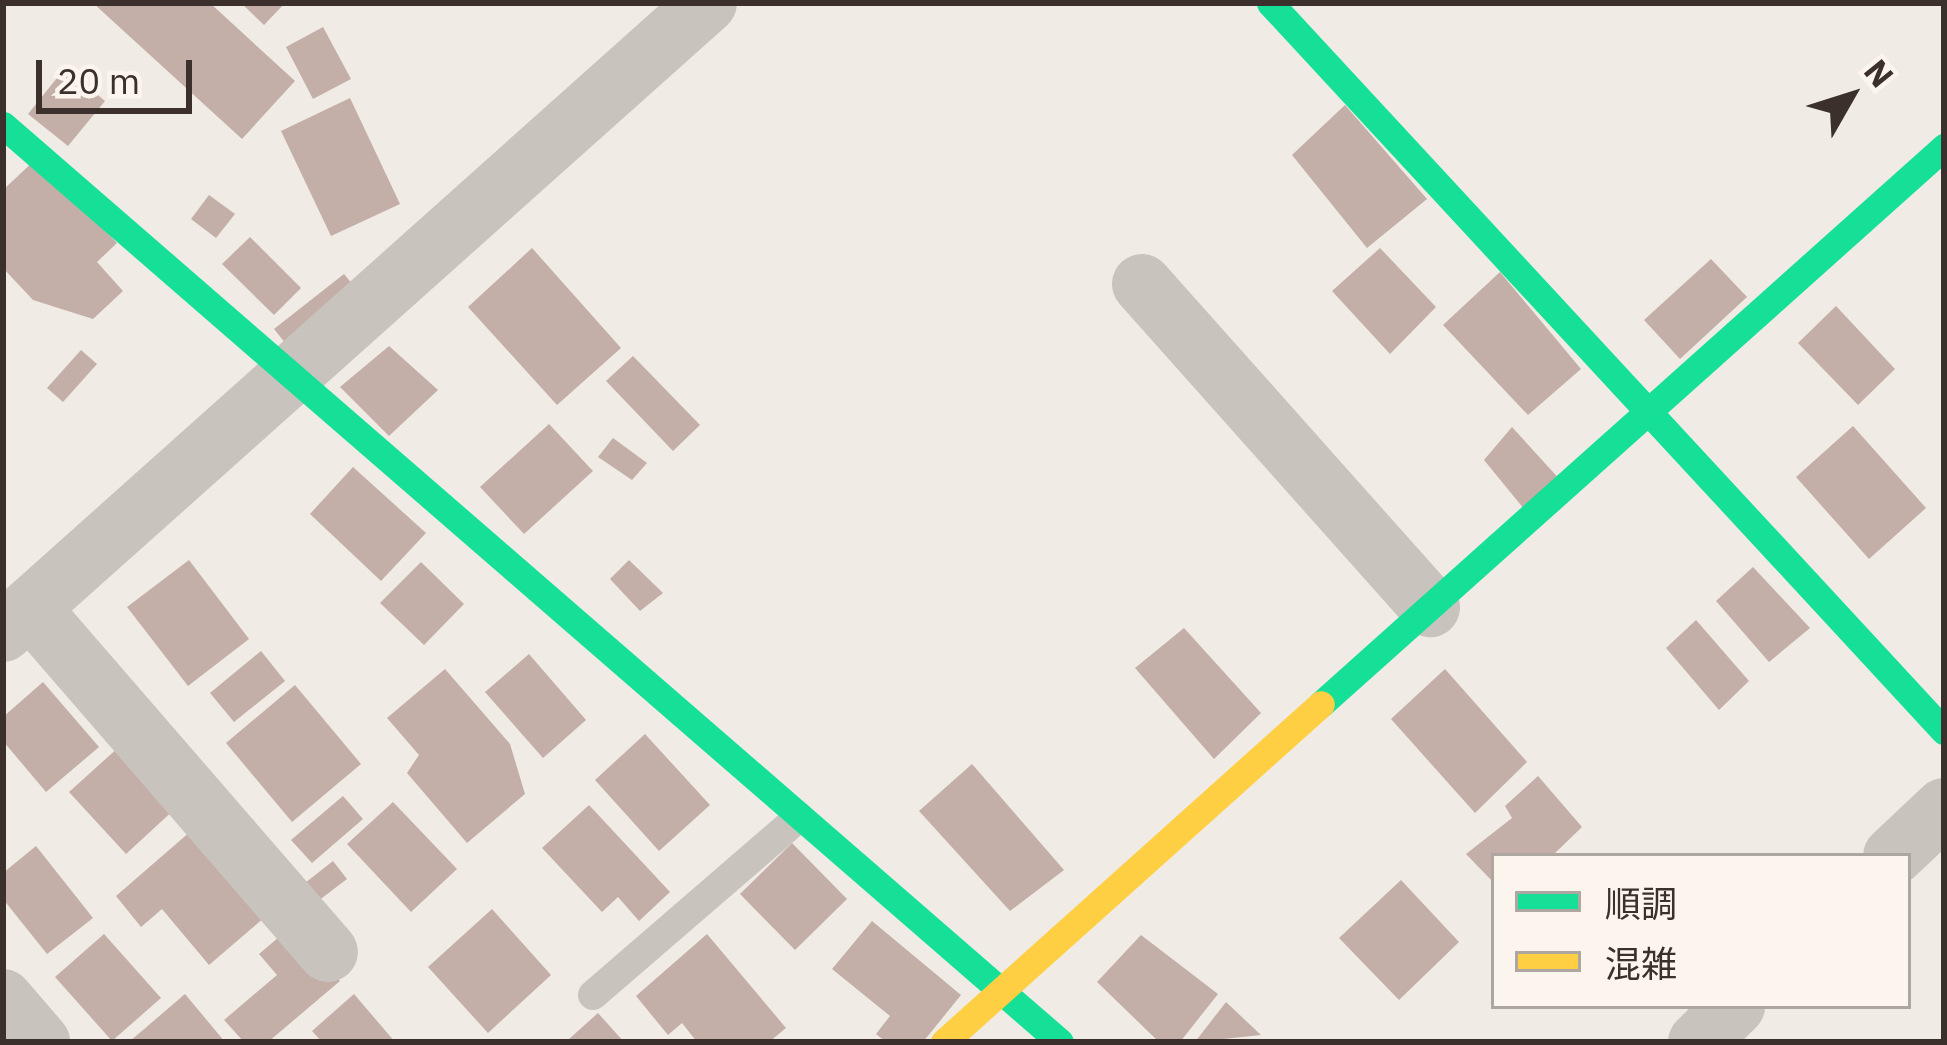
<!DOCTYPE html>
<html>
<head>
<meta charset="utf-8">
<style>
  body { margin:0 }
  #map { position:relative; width:1947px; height:1045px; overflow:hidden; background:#f0ebe5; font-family:"IBM Plex Sans","Noto Sans JP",sans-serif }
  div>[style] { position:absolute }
  .building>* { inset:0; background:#c3afa7 }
  .lane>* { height:30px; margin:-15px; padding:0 15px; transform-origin:15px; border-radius:15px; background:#c9c3be }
  .street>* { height:60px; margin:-30px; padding:0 30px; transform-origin:30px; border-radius:30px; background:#c9c3be }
  .fast>* { height:27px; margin:-13.5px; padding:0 13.5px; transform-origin:13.5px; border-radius:13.5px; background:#16e098 }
  .slow>* { height:27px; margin:-13.5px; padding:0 13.5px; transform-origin:13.5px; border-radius:13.5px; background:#ffcf43 }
  span { translate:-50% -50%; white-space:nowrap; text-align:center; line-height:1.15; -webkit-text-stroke:9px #fbf5ee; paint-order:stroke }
  .frame { position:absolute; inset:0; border:6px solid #3b302b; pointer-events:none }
  .legend { position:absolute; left:1491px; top:853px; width:420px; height:156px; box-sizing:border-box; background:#fbf5ee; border:3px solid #aea6a0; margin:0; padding:15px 21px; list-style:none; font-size:36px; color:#3b302b }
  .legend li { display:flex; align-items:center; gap:24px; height:60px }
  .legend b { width:60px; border:3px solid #aea6a0 }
  .north { position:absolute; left:1791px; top:36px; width:120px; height:120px; -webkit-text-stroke:9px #fbf5ee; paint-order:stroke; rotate:51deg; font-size:33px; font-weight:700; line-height:48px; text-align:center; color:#3b302b }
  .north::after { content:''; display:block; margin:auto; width:42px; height:54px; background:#3b302b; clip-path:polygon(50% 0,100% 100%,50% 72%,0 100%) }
  .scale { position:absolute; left:36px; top:60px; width:156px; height:54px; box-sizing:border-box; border:6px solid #3b302b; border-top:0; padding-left:15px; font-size:36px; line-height:42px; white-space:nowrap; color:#3b302b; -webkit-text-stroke:9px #fbf5ee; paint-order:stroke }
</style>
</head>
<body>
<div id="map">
  <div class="building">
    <i style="clip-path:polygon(93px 3px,210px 3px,295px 81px,242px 139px)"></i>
    <i style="clip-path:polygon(241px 3px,285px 3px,264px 25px)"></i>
    <i style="clip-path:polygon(323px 27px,351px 79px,313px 99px,286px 47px)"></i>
    <i style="clip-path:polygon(65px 68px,105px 101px,68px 146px,28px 114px)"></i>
    <i style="clip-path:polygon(350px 98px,400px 204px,331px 236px,281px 131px)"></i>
    <i style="clip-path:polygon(1345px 105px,1427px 199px,1367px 248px,1292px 155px)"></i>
    <i style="clip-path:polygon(37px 158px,117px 243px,97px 262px,123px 291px,93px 319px,33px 300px,3px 268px,3px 190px)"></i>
    <i style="clip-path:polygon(209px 195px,235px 214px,216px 238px,191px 219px)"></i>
    <i style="clip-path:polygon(250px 237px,301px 288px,274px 315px,222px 264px)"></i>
    <i style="clip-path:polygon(532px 248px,621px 348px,557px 405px,468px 307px)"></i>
    <i style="clip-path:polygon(1380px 248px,1436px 307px,1390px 354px,1332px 291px)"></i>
    <i style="clip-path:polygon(1711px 259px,1747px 297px,1680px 359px,1644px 320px)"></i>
    <i style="clip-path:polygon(1500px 272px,1581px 369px,1528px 415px,1443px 325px)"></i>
    <i style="clip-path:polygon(344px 274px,368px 303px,298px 359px,274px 329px)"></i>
    <i style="clip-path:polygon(1836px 306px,1895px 369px,1858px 405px,1798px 343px)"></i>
    <i style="clip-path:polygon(389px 346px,438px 390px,389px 436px,340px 387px)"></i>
    <i style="clip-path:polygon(81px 350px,97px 364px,63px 402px,47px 388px)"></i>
    <i style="clip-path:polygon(633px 356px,700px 425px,673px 451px,606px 381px)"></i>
    <i style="clip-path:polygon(549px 424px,593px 471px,524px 534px,480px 487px)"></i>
    <i style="clip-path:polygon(1853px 426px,1926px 508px,1869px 559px,1796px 477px)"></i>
    <i style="clip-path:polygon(1512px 427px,1563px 483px,1529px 515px,1484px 460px)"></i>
    <i style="clip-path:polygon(613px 438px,647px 463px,632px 480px,598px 457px)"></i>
    <i style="clip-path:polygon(353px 467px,426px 533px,381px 581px,310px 514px)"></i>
    <i style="clip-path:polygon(189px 560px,249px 639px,188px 686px,127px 607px)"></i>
    <i style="clip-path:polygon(629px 560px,663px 593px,640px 611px,610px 579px)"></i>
    <i style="clip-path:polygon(421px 562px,464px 604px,424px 645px,380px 603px)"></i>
    <i style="clip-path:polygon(1753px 567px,1810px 628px,1769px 662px,1716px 601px)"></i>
    <i style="clip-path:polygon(1696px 620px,1749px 681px,1719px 710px,1666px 648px)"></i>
    <i style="clip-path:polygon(1184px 628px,1261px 713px,1214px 759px,1135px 668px)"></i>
    <i style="clip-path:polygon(261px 651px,285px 681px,234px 722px,210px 693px)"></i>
    <i style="clip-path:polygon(529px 654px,586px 720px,543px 758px,485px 692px)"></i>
    <i style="clip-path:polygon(445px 669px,510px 744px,525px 794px,467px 843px,407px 773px,419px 755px,387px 718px)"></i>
    <i style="clip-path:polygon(1445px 669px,1527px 762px,1475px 813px,1391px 719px)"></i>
    <i style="clip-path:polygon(43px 682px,99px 747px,46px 792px,3px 741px,3px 717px)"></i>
    <i style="clip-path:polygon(295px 685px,361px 764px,292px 822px,226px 743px)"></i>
    <i style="clip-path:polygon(645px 734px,710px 805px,659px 851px,595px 780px)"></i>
    <i style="clip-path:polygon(120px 746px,177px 807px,126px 854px,69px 792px)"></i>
    <i style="clip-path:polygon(972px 764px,1064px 870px,1010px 911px,919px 811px)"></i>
    <i style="clip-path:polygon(1538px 776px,1582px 827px,1552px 856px,1494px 856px,1494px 883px,1466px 854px,1512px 818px,1505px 806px)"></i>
    <i style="clip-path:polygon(343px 796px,363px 819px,312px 863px,291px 840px)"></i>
    <i style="clip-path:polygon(393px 802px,457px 869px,411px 912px,347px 844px)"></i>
    <i style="clip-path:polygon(589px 805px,670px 892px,639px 921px,618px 897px,602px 912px,542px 848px)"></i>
    <i style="clip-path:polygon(191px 831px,265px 917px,209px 965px,162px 909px,141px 927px,116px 896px)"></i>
    <i style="clip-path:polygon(792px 843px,847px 899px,795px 950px,740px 894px)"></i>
    <i style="clip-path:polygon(36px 846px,93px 918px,47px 954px,3px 899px,3px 873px)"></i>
    <i style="clip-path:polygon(333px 861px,347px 879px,318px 901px,305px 883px)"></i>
    <i style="clip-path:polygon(1401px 880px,1459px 942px,1399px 1000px,1339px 938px)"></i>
    <i style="clip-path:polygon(492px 909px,551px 975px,488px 1033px,428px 967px)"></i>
    <i style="clip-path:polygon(872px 921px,961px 995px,923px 1042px,886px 1042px,876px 1034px,890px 1016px,832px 969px)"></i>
    <i style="clip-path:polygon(292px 926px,340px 981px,268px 1042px,244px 1042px,224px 1020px,277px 975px,259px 954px)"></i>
    <i style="clip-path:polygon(104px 934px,161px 998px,112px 1041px,55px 977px)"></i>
    <i style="clip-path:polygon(707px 934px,786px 1028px,769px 1042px,697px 1042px,682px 1023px,668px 1035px,636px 996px)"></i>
    <i style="clip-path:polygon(1141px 935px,1218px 994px,1180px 1042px,1159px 1042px,1097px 982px)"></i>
    <i style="clip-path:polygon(185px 994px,225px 1042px,129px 1042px)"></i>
    <i style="clip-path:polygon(354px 994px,395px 1042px,322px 1042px,312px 1031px)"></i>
    <i style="clip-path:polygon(1226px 1002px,1261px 1035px,1195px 1042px)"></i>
    <i style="clip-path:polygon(598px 1013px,624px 1042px,571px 1042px,569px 1039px)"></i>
  </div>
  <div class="lane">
    <i style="left:593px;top:995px;width:272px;rotate:-40.8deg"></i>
  </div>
  <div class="street">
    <i style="left:1142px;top:284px;width:433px;rotate:48.3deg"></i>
    <i style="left:30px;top:608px;width:455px;rotate:49.1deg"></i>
    <i style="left:3px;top:632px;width:944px;rotate:-41.78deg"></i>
    <i style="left:1893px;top:856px;width:70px;rotate:-43.3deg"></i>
    <i style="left:3px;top:999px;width:57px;rotate:49.3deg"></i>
    <i style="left:1698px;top:1042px;width:52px;rotate:-44.2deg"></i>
  </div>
  <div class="fast">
    <i style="left:1270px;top:3px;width:992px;rotate:47.21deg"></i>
    <i style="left:3px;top:125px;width:1399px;rotate:40.94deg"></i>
    <i style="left:1321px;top:704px;width:836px;rotate:-41.8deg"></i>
  </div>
  <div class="slow">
    <i style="left:944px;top:1042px;width:506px;rotate:-41.88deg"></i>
  </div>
  <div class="frame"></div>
  <ul class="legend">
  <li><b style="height:15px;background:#16e098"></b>順調</li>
  <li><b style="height:15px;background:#ffcf43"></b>混雑</li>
  </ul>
  <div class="north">N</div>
  <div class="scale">20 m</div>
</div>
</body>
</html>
